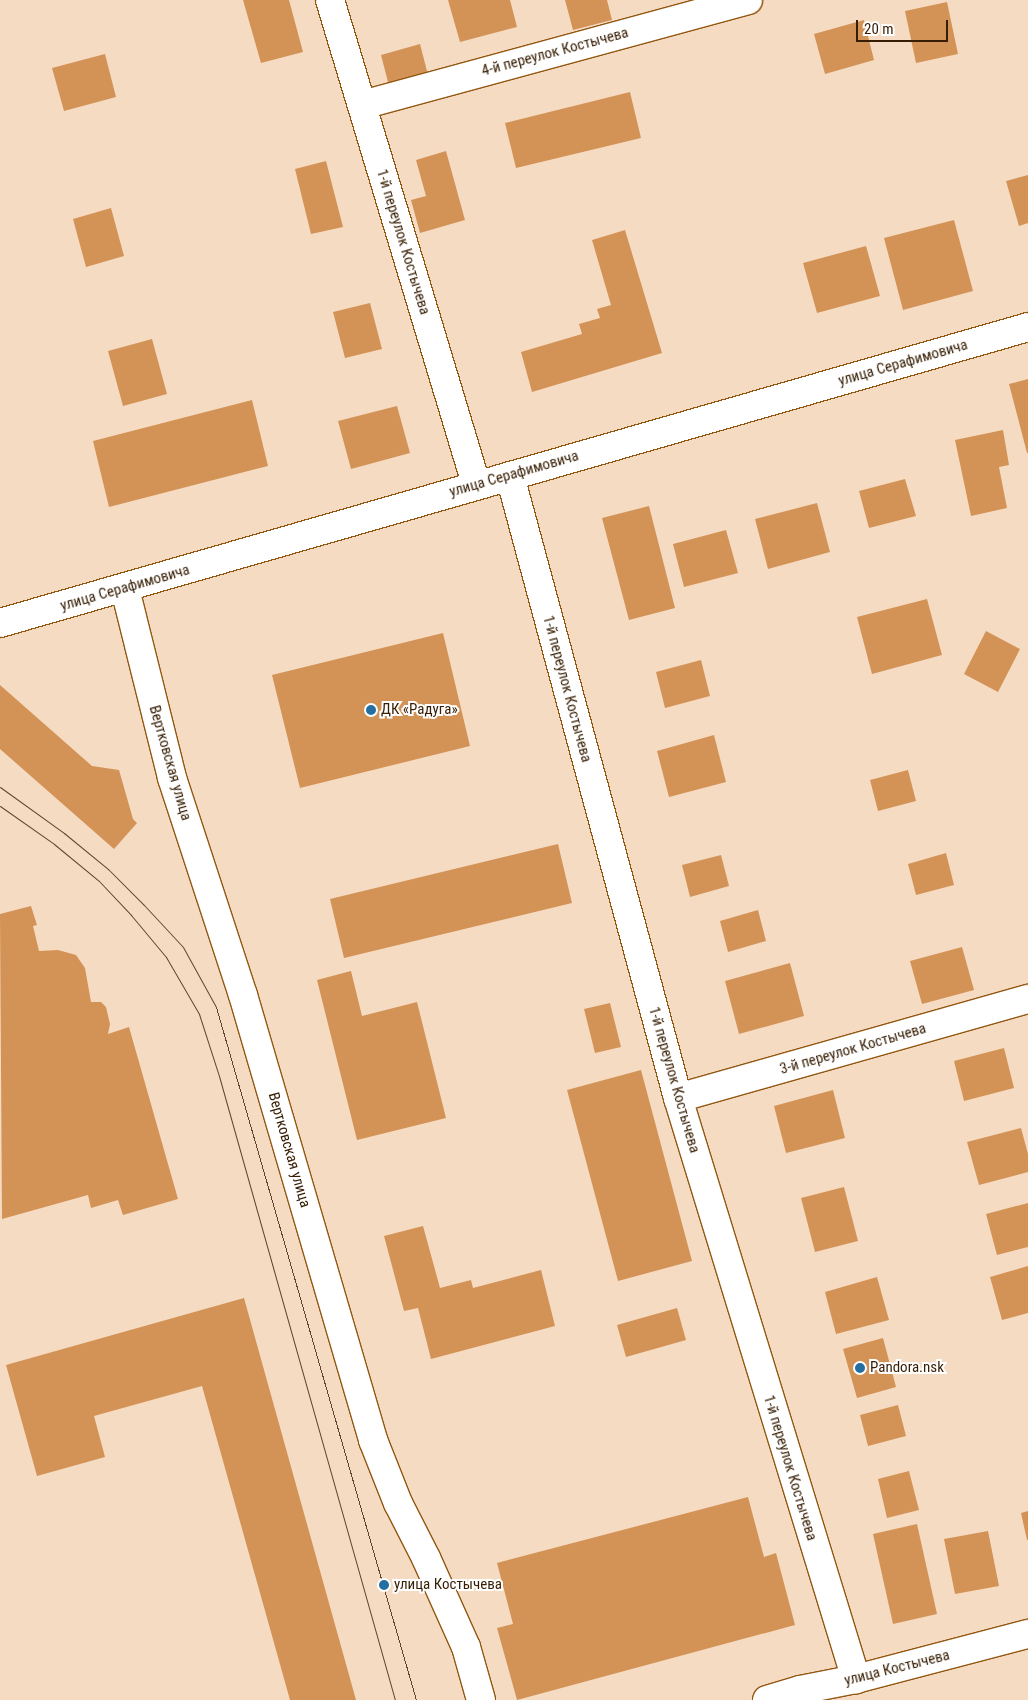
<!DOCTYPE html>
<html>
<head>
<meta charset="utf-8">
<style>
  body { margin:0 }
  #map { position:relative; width:1028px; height:1700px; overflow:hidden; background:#f6dbc3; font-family:"Roboto Condensed",sans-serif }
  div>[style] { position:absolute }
  .building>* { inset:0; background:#d39356 }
  .roads { filter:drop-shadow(1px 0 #925711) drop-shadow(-1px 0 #925711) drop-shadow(0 1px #925711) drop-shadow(0 -1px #925711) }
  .minor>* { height:28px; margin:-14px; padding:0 14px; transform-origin:14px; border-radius:14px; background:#fff }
  .tram>* { height:1px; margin:-0.5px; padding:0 0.5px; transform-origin:0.5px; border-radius:0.5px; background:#5e452b }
  .dots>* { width:14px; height:14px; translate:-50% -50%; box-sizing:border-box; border:2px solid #fff; border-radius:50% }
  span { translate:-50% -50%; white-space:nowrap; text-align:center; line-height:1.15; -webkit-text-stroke:4px #fff; paint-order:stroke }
  .street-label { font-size:15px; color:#361d03 }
  .poi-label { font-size:15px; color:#361d03 }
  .left { translate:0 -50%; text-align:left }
  .scale { position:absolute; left:856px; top:20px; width:92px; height:22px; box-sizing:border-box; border:2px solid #361d03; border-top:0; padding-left:6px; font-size:15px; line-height:18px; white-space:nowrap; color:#361d03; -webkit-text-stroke:4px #fff; paint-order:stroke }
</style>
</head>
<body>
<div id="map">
  <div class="building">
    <i style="clip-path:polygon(243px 0,289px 0,303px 52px,261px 63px)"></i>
    <i style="clip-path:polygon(448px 0,510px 0,517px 27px,460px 42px)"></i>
    <i style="clip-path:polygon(565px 0,607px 0,612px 20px,573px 30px)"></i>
    <i style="clip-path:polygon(947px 2px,958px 54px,916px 63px,905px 11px)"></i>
    <i style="clip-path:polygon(864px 20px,874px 60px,825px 74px,814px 34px)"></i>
    <i style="clip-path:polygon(420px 44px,428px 75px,389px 86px,381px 55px)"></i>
    <i style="clip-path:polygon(105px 54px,116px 97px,64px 111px,52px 68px)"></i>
    <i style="clip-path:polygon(630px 92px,641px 138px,516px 168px,505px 123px)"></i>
    <i style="clip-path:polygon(446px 151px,465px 220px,420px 233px,411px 200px,426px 196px,416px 160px)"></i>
    <i style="clip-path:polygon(326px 161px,343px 227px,311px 234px,295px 169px)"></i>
    <i style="clip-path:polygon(1028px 175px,1028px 223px,1019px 226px,1006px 181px)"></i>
    <i style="clip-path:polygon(111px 208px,124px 256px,86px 267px,73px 219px)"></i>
    <i style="clip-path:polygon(954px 220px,973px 291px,903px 310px,884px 238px)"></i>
    <i style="clip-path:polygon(625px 230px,662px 353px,532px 392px,521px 352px,582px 334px,579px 324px,600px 318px,597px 309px,611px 305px,592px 240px)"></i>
    <i style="clip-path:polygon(866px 246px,880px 296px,817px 313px,803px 263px)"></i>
    <i style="clip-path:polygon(370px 303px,382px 349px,345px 358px,333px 312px)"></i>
    <i style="clip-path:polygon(152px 339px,167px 394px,123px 406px,108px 351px)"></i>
    <i style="clip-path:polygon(1028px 379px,1028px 453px,1027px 453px,1009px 384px)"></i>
    <i style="clip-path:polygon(252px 400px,268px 466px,109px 507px,93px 441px)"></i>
    <i style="clip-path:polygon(397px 406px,410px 453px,351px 469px,338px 421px)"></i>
    <i style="clip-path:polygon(1003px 430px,1009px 465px,999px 467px,1007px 508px,971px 516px,955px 440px)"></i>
    <i style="clip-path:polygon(905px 479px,916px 516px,869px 528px,859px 491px)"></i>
    <i style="clip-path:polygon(817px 503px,830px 552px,768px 569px,755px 519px)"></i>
    <i style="clip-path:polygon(649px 506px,675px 608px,629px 620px,602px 518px)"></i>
    <i style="clip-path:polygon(726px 530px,738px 573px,684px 587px,673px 544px)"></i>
    <i style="clip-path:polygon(927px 599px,942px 655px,872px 674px,857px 617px)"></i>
    <i style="clip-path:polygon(986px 631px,1020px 649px,998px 692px,964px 674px)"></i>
    <i style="clip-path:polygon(443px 633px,470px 746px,300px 788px,272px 675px)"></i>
    <i style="clip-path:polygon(701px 660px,710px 696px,665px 708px,656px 672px)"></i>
    <i style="clip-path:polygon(0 685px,92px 766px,119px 770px,133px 819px,137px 823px,114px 849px,0 749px)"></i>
    <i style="clip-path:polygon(714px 735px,726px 782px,669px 797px,657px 751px)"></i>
    <i style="clip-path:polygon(908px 770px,916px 801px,878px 811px,870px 780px)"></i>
    <i style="clip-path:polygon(558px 844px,572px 903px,344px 958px,330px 899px)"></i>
    <i style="clip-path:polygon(946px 853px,954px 885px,916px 895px,908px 864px)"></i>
    <i style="clip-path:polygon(721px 855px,729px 886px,690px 897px,682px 865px)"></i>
    <i style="clip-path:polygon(31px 906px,37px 925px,33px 926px,39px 951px,58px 950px,76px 955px,85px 968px,91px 1002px,101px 1002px,106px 1007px,110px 1024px,108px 1034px,129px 1027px,178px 1199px,123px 1215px,118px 1200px,91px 1208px,88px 1195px,2px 1219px,0 914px)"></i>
    <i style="clip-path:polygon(758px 910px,766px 941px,728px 952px,720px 921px)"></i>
    <i style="clip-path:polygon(962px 947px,974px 990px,922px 1004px,910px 961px)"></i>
    <i style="clip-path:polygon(790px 963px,804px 1016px,739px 1034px,725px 981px)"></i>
    <i style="clip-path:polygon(351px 971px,362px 1016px,417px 1002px,446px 1118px,357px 1140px,317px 980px)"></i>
    <i style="clip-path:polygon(610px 1003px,621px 1047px,595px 1053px,584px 1009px)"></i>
    <i style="clip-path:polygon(1004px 1048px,1014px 1088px,964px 1101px,954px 1061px)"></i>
    <i style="clip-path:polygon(641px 1070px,692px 1261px,618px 1281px,567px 1090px)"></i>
    <i style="clip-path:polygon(833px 1090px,845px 1138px,786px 1153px,774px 1106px)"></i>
    <i style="clip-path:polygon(1021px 1128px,1028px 1154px,1028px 1172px,979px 1185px,967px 1142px)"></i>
    <i style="clip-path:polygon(844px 1187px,858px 1241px,815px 1252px,801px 1198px)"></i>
    <i style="clip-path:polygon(1028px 1203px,1028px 1247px,997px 1255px,986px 1214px)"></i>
    <i style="clip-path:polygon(423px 1226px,440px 1288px,471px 1280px,473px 1288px,541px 1270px,555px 1326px,431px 1359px,418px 1308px,404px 1311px,384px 1236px)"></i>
    <i style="clip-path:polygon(1028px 1266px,1028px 1313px,1002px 1320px,990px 1277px)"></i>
    <i style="clip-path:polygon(877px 1277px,889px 1320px,836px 1334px,825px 1292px)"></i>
    <i style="clip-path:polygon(244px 1298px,356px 1700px,290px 1700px,202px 1386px,94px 1416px,105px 1457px,37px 1476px,6px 1365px)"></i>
    <i style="clip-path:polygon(677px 1308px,686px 1340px,626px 1357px,617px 1325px)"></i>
    <i style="clip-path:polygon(883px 1338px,896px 1387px,857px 1398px,843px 1349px)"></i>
    <i style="clip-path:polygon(898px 1405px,906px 1436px,868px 1446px,860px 1415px)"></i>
    <i style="clip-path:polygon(909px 1471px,919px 1510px,887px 1518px,878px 1479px)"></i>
    <i style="clip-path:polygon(748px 1497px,764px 1557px,776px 1553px,795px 1625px,517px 1700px,497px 1628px,513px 1624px,497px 1563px)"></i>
    <i style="clip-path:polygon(1028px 1511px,1028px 1540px,1027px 1540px,1021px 1513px)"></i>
    <i style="clip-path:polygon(917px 1524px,937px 1614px,893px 1624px,873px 1534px)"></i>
    <i style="clip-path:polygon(988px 1531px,999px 1586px,955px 1594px,944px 1539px)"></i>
  </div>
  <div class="roads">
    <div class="minor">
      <i style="left:330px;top:0;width:506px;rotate:73.21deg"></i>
      <i style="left:362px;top:105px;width:400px;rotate:-15.2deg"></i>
      <i style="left:510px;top:476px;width:644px;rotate:74.89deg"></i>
      <i style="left:678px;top:1098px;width:608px;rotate:72.97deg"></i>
      <i style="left:125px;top:589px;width:195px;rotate:76deg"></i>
      <i style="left:172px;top:778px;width:228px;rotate:71.9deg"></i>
      <i style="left:243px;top:995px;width:464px;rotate:73.7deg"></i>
      <i style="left:373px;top:1440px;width:68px;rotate:68.4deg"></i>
      <i style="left:398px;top:1503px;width:62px;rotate:63deg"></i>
      <i style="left:426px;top:1558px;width:98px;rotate:65.8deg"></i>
      <i style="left:466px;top:1647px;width:55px;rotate:74.2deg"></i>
      <i style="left:0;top:623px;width:1070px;rotate:-16.06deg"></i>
      <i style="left:678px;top:1098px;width:364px;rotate:-15.8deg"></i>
      <i style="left:767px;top:1700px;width:34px;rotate:-17deg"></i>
      <i style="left:800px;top:1690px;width:57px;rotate:-11.1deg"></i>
      <i style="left:856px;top:1679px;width:178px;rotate:-14.7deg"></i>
    </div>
  </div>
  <div class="tram">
    <i style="left:0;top:787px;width:79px;rotate:35.7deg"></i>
    <i style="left:64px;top:833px;width:57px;rotate:39.3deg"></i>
    <i style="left:108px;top:869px;width:51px;rotate:45deg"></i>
    <i style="left:144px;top:905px;width:57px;rotate:47.1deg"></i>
    <i style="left:183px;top:947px;width:68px;rotate:61.2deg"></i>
    <i style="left:216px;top:1007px;width:721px;rotate:73.9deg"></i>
    <i style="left:0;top:806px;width:66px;rotate:35.1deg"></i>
    <i style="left:54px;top:844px;width:58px;rotate:39.4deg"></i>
    <i style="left:99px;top:881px;width:47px;rotate:46.7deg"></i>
    <i style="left:131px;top:915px;width:55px;rotate:50.2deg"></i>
    <i style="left:166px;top:957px;width:66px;rotate:59.9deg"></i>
    <i style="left:199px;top:1014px;width:65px;rotate:72.1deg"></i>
    <i style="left:219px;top:1076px;width:648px;rotate:74.25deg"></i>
  </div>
  <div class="dots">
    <i style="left:371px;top:710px;background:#246ea2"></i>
    <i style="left:860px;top:1368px;background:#246ea2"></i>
    <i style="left:384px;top:1585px;background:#246ea2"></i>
  </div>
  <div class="street-label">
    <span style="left:555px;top:52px;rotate:-15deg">4-й переулок Костычева</span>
    <span style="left:403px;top:242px;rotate:73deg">1-й переулок Костычева</span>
    <span style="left:903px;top:363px;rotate:-16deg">улица Серафимовича</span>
    <span style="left:514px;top:474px;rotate:-16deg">улица Серафимовича</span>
    <span style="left:125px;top:588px;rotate:-16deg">улица Серафимовича</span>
    <span style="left:567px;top:689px;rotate:75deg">1-й переулок Костычева</span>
    <span style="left:170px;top:763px;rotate:74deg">Вертковская улица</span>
    <span style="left:853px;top:1049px;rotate:-16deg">3-й переулок Костычева</span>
    <span style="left:674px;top:1080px;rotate:74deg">1-й переулок Костычева</span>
    <span style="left:289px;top:1150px;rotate:74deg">Вертковская улица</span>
    <span style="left:790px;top:1468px;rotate:73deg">1-й переулок Костычева</span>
    <span style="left:897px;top:1668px;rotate:-14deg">улица Костычева</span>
  </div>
  <div class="poi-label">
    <span class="left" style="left:381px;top:710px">ДК «Радуга»</span>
    <span class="left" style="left:870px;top:1368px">Pandora.nsk</span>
    <span class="left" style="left:394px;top:1585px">улица Костычева</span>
  </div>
  <div class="scale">20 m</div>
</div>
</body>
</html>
